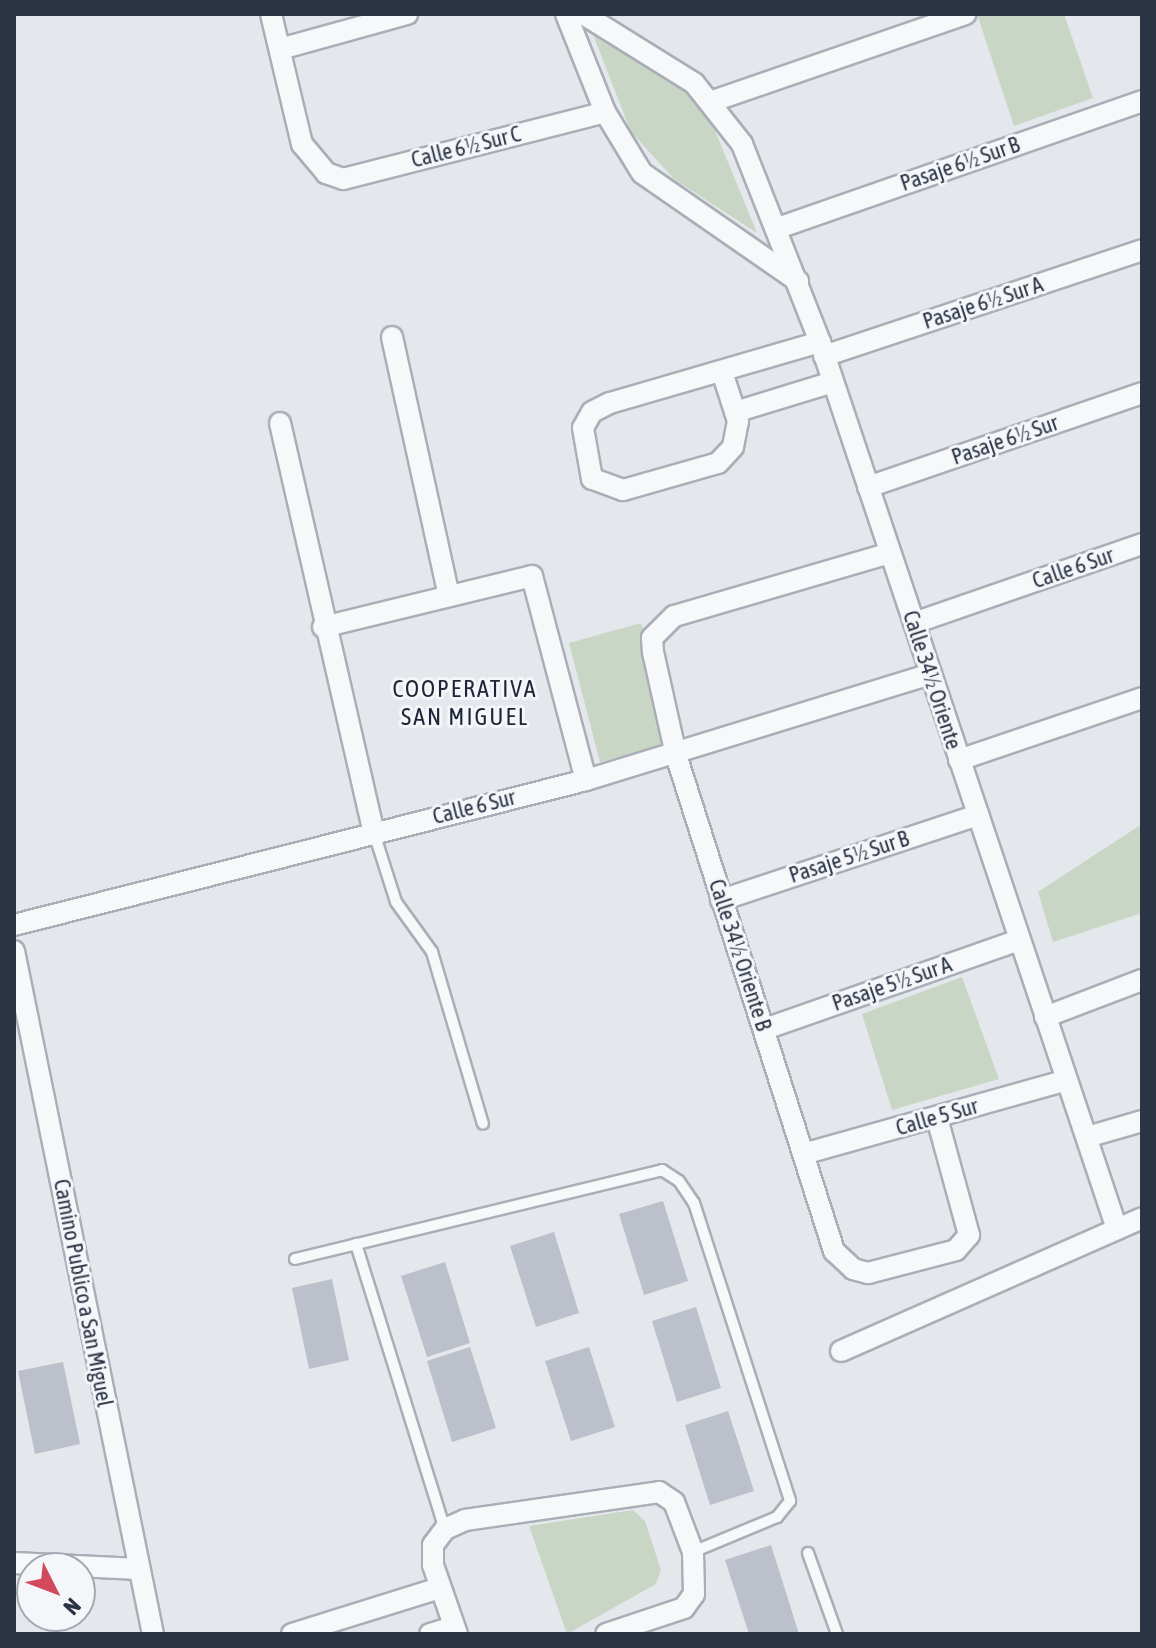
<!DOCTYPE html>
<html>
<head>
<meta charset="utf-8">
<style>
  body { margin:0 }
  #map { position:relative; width:1156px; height:1648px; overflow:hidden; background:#e4e7ec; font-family:"Asap Condensed",sans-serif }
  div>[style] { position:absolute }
  .green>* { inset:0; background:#c9d6c5 }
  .building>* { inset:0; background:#bbc0ca }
  .roads { filter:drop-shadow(2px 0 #a9aeb7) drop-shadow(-2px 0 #a9aeb7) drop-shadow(0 2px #a9aeb7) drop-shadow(0 -2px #a9aeb7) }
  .lane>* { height:10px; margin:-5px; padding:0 5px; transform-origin:5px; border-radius:5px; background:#f7f8fa }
  .street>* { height:20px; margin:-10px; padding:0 10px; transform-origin:10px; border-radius:10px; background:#f7f8fa }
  span { translate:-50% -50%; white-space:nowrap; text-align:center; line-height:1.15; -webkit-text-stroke:6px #f4f6f9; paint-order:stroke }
  .street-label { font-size:22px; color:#2b3445 }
  .neighbourhood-label { font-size:24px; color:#1d2536; letter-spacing:2px }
  .frame { position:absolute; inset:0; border:16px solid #2b3445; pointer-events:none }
  .north { position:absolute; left:16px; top:1552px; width:80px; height:80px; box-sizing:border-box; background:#f4f6f9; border:2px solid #a4a8b1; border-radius:50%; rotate:132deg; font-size:22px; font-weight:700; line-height:32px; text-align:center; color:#2b3445 }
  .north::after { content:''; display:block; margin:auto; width:28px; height:36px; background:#d1495b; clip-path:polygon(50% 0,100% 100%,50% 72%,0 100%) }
</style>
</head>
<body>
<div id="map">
  <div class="green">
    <i style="clip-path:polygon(977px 14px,1064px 14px,1093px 98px,1014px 126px)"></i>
    <i style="clip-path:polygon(592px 32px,682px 89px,709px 116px,757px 233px,674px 179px,631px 132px)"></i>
    <i style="clip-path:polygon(641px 623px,673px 743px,600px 762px,569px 643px)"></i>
    <i style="clip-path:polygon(1142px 824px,1142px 913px,1053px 942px,1038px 892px)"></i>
    <i style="clip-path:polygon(962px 977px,999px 1079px,892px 1110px,862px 1014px)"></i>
    <i style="clip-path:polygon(633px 1510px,645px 1521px,661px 1570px,656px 1584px,567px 1634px,529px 1526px)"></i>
  </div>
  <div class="building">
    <i style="clip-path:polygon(663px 1201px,688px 1281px,644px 1295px,619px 1214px)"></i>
    <i style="clip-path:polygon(554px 1232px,579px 1313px,536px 1327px,510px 1246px)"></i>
    <i style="clip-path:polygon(445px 1262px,470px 1343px,427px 1357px,401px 1276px)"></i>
    <i style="clip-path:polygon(332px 1279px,349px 1360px,309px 1369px,292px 1288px)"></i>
    <i style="clip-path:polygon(696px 1307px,721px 1388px,677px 1402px,652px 1321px)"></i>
    <i style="clip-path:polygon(470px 1347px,496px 1428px,452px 1442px,427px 1361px)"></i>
    <i style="clip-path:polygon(589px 1347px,615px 1427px,571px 1441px,545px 1361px)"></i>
    <i style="clip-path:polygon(63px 1362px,80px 1444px,35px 1454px,18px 1371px)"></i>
    <i style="clip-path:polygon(728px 1411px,754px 1491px,710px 1505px,685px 1425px)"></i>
    <i style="clip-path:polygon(771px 1545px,799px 1634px,749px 1634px,725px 1560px)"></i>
  </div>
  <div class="roads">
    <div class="lane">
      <i style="left:374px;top:833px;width:72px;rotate:72.3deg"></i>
      <i style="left:396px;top:902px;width:62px;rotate:54.2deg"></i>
      <i style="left:432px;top:952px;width:179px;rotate:73.5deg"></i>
      <i style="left:356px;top:1244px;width:299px;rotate:72.7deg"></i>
      <i style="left:295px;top:1259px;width:378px;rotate:-13.6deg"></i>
      <i style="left:662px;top:1170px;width:20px;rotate:33deg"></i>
      <i style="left:679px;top:1181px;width:27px;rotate:56deg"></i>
      <i style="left:694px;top:1203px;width:313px;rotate:72.1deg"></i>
      <i style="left:790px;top:1501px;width:21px;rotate:129deg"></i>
      <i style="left:777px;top:1517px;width:91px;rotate:157.4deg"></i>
      <i style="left:808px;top:1553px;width:86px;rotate:70.3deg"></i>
    </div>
    <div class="street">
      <i style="left:271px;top:14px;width:134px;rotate:76.6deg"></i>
      <i style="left:302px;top:144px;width:38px;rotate:50deg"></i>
      <i style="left:326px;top:173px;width:18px;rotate:19deg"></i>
      <i style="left:343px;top:179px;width:270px;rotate:-14.3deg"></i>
      <i style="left:566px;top:14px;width:105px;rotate:68.3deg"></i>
      <i style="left:605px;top:112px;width:71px;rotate:58.8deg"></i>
      <i style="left:642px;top:173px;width:190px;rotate:34.7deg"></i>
      <i style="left:583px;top:14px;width:131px;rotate:31.9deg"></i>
      <i style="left:694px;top:83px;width:78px;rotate:51.8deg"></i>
      <i style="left:742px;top:144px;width:213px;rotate:68.5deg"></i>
      <i style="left:820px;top:342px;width:935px;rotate:71.49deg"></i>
      <i style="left:280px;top:49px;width:132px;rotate:-15.4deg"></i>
      <i style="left:713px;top:101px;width:267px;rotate:-19deg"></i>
      <i style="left:778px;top:228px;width:386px;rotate:-19.2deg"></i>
      <i style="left:392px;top:337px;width:265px;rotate:77.6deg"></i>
      <i style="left:824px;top:356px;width:335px;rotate:-18.4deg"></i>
      <i style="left:722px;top:372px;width:52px;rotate:71.9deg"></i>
      <i style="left:738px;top:421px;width:26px;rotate:101deg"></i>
      <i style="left:733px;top:447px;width:22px;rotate:133deg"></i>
      <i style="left:718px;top:463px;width:99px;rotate:164.1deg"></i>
      <i style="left:623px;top:490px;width:33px;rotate:-160deg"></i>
      <i style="left:592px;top:479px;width:52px;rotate:-100deg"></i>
      <i style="left:583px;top:428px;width:18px;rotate:-61deg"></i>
      <i style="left:592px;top:412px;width:20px;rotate:-27deg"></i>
      <i style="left:610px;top:403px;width:219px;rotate:-16.2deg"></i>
      <i style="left:735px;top:412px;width:102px;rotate:-17deg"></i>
      <i style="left:280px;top:423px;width:420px;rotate:77.1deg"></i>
      <i style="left:868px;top:487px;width:290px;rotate:-18.9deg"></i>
      <i style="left:890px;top:553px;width:225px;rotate:163.7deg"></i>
      <i style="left:674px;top:616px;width:31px;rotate:135deg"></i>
      <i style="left:652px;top:638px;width:14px;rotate:86deg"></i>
      <i style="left:653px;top:652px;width:106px;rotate:77.4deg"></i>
      <i style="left:676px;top:755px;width:521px;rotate:72.33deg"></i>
      <i style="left:834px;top:1251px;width:26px;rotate:43deg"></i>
      <i style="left:853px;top:1269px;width:16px;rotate:15deg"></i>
      <i style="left:868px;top:1273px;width:91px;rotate:-14.6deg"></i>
      <i style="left:956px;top:1250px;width:20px;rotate:-49deg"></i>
      <i style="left:969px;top:1235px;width:121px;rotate:-105.3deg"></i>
      <i style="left:914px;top:623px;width:241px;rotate:-19.1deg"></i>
      <i style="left:323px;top:627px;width:215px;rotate:-13.7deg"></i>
      <i style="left:532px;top:576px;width:211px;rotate:75.2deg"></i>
      <i style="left:959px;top:760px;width:193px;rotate:-18.7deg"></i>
      <i style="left:721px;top:900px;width:271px;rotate:-18.3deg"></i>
      <i style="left:14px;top:925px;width:590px;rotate:-14.22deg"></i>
      <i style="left:586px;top:780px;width:360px;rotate:-17.1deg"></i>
      <i style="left:14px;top:951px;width:697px;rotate:78.5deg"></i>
      <i style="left:1045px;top:1017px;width:104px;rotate:-20.9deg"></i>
      <i style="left:765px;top:1029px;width:269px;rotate:-19.3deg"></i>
      <i style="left:1087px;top:1137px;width:57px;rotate:-16.2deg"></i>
      <i style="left:807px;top:1153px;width:269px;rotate:-15.7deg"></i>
      <i style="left:841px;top:1351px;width:329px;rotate:-23.8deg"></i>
      <i style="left:14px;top:1563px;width:125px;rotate:2.7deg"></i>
      <i style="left:292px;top:1634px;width:155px;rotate:-17.3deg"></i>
      <i style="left:430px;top:1634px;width:24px;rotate:-17deg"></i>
      <i style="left:457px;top:1634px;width:73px;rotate:-109.2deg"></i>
      <i style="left:433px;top:1565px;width:20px;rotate:-90deg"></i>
      <i style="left:433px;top:1545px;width:20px;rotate:-53deg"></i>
      <i style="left:445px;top:1529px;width:22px;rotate:-24deg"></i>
      <i style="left:465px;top:1520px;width:196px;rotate:-8.2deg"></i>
      <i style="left:659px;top:1492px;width:18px;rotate:34deg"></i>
      <i style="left:674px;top:1502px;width:53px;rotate:69.2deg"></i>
      <i style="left:693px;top:1552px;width:42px;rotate:88.6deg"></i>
      <i style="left:694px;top:1594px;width:17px;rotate:126deg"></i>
      <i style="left:684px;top:1608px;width:82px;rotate:161.6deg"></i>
    </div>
  </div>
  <div class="street-label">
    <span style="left:466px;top:147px;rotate:-14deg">Calle 6½ Sur C</span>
    <span style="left:960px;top:164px;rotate:-19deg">Pasaje 6½ Sur B</span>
    <span style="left:983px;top:303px;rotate:-18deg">Pasaje 6½ Sur A</span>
    <span style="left:1005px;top:440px;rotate:-19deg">Pasaje 6½ Sur</span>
    <span style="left:1073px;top:568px;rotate:-19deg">Calle 6 Sur</span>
    <span style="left:932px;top:680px;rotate:72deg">Calle 34½ Oriente</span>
    <span style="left:474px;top:807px;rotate:-14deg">Calle 6 Sur</span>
    <span style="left:849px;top:857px;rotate:-18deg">Pasaje 5½ Sur B</span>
    <span style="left:740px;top:955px;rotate:72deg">Calle 34½ Oriente B</span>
    <span style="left:892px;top:984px;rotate:-19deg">Pasaje 5½ Sur A</span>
    <span style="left:937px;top:1117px;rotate:-16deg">Calle 5 Sur</span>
    <span style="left:83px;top:1293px;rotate:79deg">Camino Publico a San Miguel</span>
  </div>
  <div class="neighbourhood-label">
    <span style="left:465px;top:703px">COOPERATIVA<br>SAN MIGUEL</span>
  </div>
  <div class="frame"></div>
  <div class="north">N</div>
</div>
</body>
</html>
